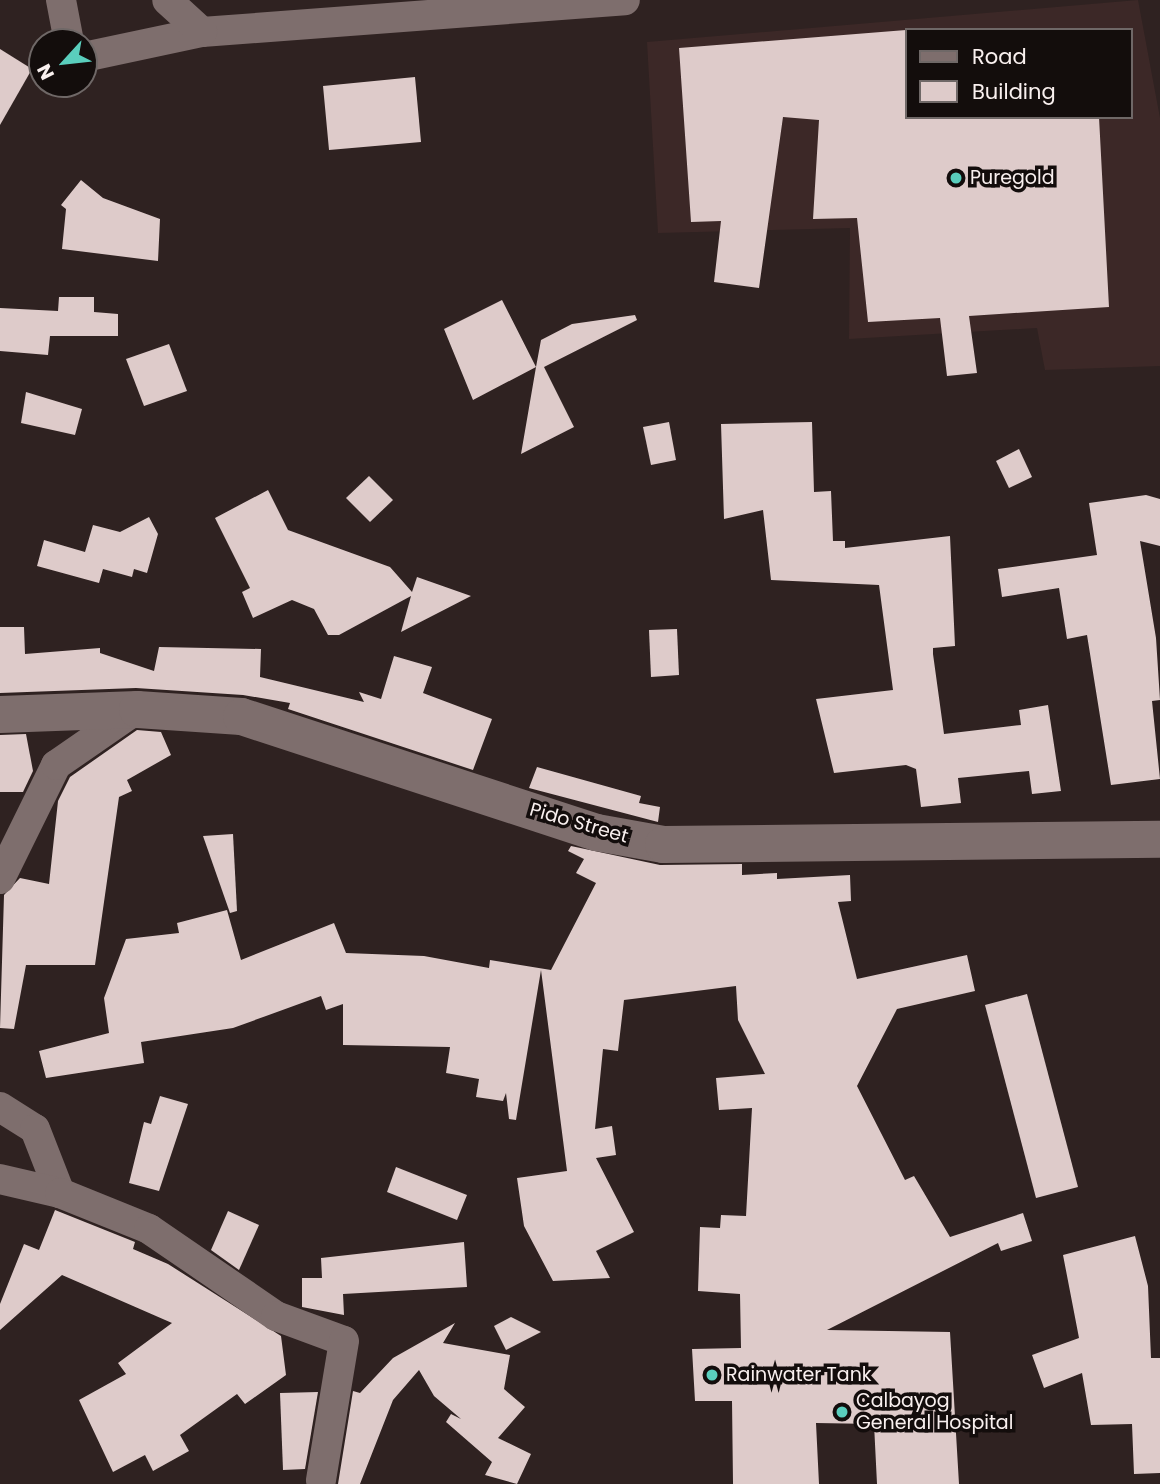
<!DOCTYPE html>
<html>
<head>
<meta charset="utf-8">
<style>
  body { margin:0 }
  #map { position:relative; width:1160px; height:1484px; overflow:hidden; background:#2f2221; font-family:Poppins,sans-serif }
  div>[style] { position:absolute }
  .built>* { inset:0; background:#3c2827 }
  .building>* { inset:0; background:#decbca }
  .minor>* { height:30px; margin:-15px; padding:0 15px; transform-origin:15px; border-radius:15px; background:#7e6e6d }
  .tertiary>* { height:37px; margin:-18.5px; padding:0 18.5px; transform-origin:18.5px; border-radius:18.5px; background:#7e6e6d }
  .dots>* { width:19px; height:19px; translate:-50% -50%; box-sizing:border-box; border:4px solid #130d0c; border-radius:50% }
  span { translate:-50% -50%; white-space:nowrap; text-align:center; line-height:1.15; -webkit-text-stroke:7px #130d0c; paint-order:stroke }
  .poi-label { font-size:19px; color:#f9f0ef }
  .left { translate:0 -50%; text-align:left }
  .street-label { font-size:19px; color:#f9f0ef }
  .legend { position:absolute; left:905px; top:28px; width:228px; height:91px; box-sizing:border-box; background:#130d0c; border:2px solid #6f6867; margin:0; padding:9px 12px; list-style:none; font-size:21px; color:#f9f0ef }
  .legend li { display:flex; align-items:center; gap:14px; height:35px }
  .legend b { width:35px; border:2px solid #6f6867 }
  .north { position:absolute; left:28px; top:28px; width:70px; height:70px; box-sizing:border-box; background:#130d0c; border:2px solid #6f6867; border-radius:50%; rotate:243deg; font-size:19px; font-weight:700; line-height:28px; text-align:center; color:#f9f0ef }
  .north::after { content:''; display:block; margin:auto; width:24px; height:32px; background:#5acebd; clip-path:polygon(50% 0,100% 100%,50% 72%,0 100%) }
</style>
</head>
<body>
<div id="map">
  <div class="built">
    <i style="clip-path:polygon(evenodd,1138px 0,1160px 118px,1160px 366px,1045px 370px,1037px 328px,849px 339px,850px 228px,658px 233px,647px 42px,1138px 0,906px 30px,1130px 30px,1130px 117px,906px 117px,906px 30px)"></i>
  </div>
  <div class="building">
    <i style="clip-path:polygon(906px 30px,906px 117px,1099px 117px,1109px 307px,969px 316px,977px 373px,947px 376px,940px 318px,868px 322px,857px 218px,813px 219px,819px 120px,783px 117px,759px 288px,714px 282px,721px 221px,691px 222px,679px 48px)"></i>
    <i style="clip-path:polygon(0 49px,32px 69px,0 125px)"></i>
    <i style="clip-path:polygon(415px 77px,421px 142px,329px 150px,323px 86px)"></i>
    <i style="clip-path:polygon(81px 180px,103px 198px,160px 219px,158px 261px,62px 249px,66px 209px,61px 205px)"></i>
    <i style="clip-path:polygon(59px 297px,94px 297px,94px 312px,118px 314px,118px 336px,50px 336px,48px 355px,0 351px,0 308px,58px 311px)"></i>
    <i style="clip-path:polygon(502px 300px,536px 367px,541px 340px,572px 324px,635px 315px,637px 320px,544px 367px,574px 427px,521px 454px,536px 367px,473px 400px,444px 329px)"></i>
    <i style="clip-path:polygon(169px 344px,187px 391px,144px 406px,126px 359px)"></i>
    <i style="clip-path:polygon(26px 392px,82px 409px,75px 435px,21px 423px)"></i>
    <i style="clip-path:polygon(669px 422px,676px 460px,651px 465px,643px 427px)"></i>
    <i style="clip-path:polygon(812px 422px,814px 492px,831px 491px,833px 541px,845px 541px,845px 548px,950px 536px,955px 646px,933px 648px,933px 654px,944px 734px,1021px 725px,1019px 710px,1048px 705px,1061px 791px,1032px 794px,1029px 771px,958px 778px,961px 803px,921px 807px,916px 769px,906px 765px,834px 773px,816px 699px,893px 690px,879px 585px,771px 580px,763px 510px,724px 519px,721px 424px)"></i>
    <i style="clip-path:polygon(1019px 449px,1032px 477px,1009px 488px,996px 461px)"></i>
    <i style="clip-path:polygon(369px 476px,393px 500px,370px 522px,346px 498px)"></i>
    <i style="clip-path:polygon(268px 490px,288px 530px,390px 567px,412px 592px,417px 577px,471px 596px,401px 632px,411px 596px,339px 635px,328px 635px,314px 609px,292px 600px,253px 618px,242px 592px,250px 588px,215px 518px)"></i>
    <i style="clip-path:polygon(1146px 495px,1160px 499px,1160px 546px,1140px 541px,1156px 638px,1160px 700px,1152px 701px,1160px 779px,1111px 785px,1087px 635px,1067px 639px,1059px 588px,1002px 597px,998px 569px,1097px 555px,1089px 503px)"></i>
    <i style="clip-path:polygon(149px 517px,158px 534px,147px 573px,134px 569px,132px 577px,103px 569px,99px 583px,37px 566px,44px 540px,85px 552px,93px 525px,120px 532px)"></i>
    <i style="clip-path:polygon(0 627px,24px 627px,25px 654px,100px 648px,100px 653px,154px 671px,159px 647px,261px 649px,260px 677px,364px 702px,359px 692px,381px 699px,394px 656px,432px 667px,423px 693px,492px 719px,473px 770px,288px 709px,290px 703px,243px 695px,136px 688px,0 693px)"></i>
    <i style="clip-path:polygon(677px 629px,679px 675px,651px 677px,649px 630px)"></i>
    <i style="clip-path:polygon(137px 730px,161px 732px,171px 755px,127px 780px,132px 791px,119px 797px,95px 965px,26px 965px,14px 1029px,0 1028px,4px 895px,20px 878px,49px 884px,58px 801px,70px 777px)"></i>
    <i style="clip-path:polygon(26px 734px,33px 771px,23px 792px,0 792px,0 735px)"></i>
    <i style="clip-path:polygon(537px 767px,641px 796px,639px 803px,660px 807px,658px 822px,529px 788px)"></i>
    <i style="clip-path:polygon(233px 834px,237px 911px,230px 913px,203px 836px)"></i>
    <i style="clip-path:polygon(571px 846px,660px 865px,742px 864px,742px 875px,777px 873px,777px 879px,850px 875px,851px 901px,838px 902px,857px 979px,967px 955px,975px 991px,897px 1009px,857px 1086px,905px 1180px,914px 1176px,950px 1237px,1023px 1213px,1032px 1241px,1001px 1251px,998px 1243px,827px 1330px,950px 1332px,959px 1484px,877px 1484px,874px 1424px,816px 1423px,819px 1484px,733px 1484px,732px 1401px,695px 1401px,692px 1349px,741px 1348px,740px 1294px,698px 1291px,700px 1227px,720px 1228px,721px 1215px,746px 1216px,752px 1108px,719px 1110px,716px 1078px,765px 1074px,738px 1020px,736px 986px,624px 1000px,618px 1051px,603px 1049px,595px 1129px,612px 1126px,616px 1155px,596px 1158px,634px 1232px,596px 1251px,610px 1278px,553px 1281px,524px 1226px,517px 1178px,567px 1171px,541px 970px,516px 1120px,509px 1119px,506px 1093px,503px 1101px,476px 1097px,479px 1079px,446px 1073px,450px 1047px,343px 1045px,343px 1004px,326px 1010px,321px 996px,233px 1028px,141px 1042px,144px 1063px,46px 1078px,39px 1051px,109px 1033px,104px 998px,126px 939px,179px 933px,177px 923px,227px 910px,241px 960px,334px 923px,346px 953px,424px 956px,489px 968px,490px 960px,551px 970px,596px 883px,576px 873px,584px 859px,568px 851px)"></i>
    <i style="clip-path:polygon(1027px 994px,1078px 1187px,1036px 1198px,985px 1005px)"></i>
    <i style="clip-path:polygon(160px 1096px,188px 1104px,159px 1191px,129px 1183px,144px 1122px,151px 1124px)"></i>
    <i style="clip-path:polygon(396px 1167px,467px 1195px,457px 1220px,387px 1192px)"></i>
    <i style="clip-path:polygon(55px 1210px,135px 1242px,133px 1249px,168px 1264px,281px 1336px,286px 1375px,245px 1404px,237px 1394px,180px 1435px,189px 1451px,153px 1471px,145px 1455px,113px 1472px,79px 1400px,126px 1374px,118px 1363px,172px 1323px,62px 1275px,0 1330px,0 1304px,24px 1244px,39px 1250px)"></i>
    <i style="clip-path:polygon(228px 1211px,259px 1225px,239px 1270px,211px 1250px)"></i>
    <i style="clip-path:polygon(1135px 1236px,1148px 1286px,1151px 1358px,1160px 1358px,1160px 1473px,1134px 1474px,1132px 1424px,1091px 1425px,1082px 1373px,1044px 1388px,1032px 1355px,1079px 1338px,1063px 1255px)"></i>
    <i style="clip-path:polygon(464px 1242px,467px 1287px,343px 1294px,344px 1315px,302px 1307px,302px 1278px,322px 1278px,321px 1258px)"></i>
    <i style="clip-path:polygon(511px 1317px,541px 1332px,506px 1350px,494px 1326px)"></i>
    <i style="clip-path:polygon(455px 1323px,443px 1343px,510px 1355px,504px 1389px,525px 1407px,498px 1438px,531px 1454px,517px 1484px,485px 1475px,492px 1462px,446px 1422px,451px 1414px,461px 1419px,434px 1396px,419px 1370px,393px 1400px,360px 1484px,338px 1484px,353px 1391px,360px 1393px,393px 1358px)"></i>
    <i style="clip-path:polygon(318px 1392px,305px 1469px,283px 1470px,280px 1393px)"></i>
  </div>
  <div class="minor">
    <i style="left:61px;top:0;width:43px;rotate:79.2deg"></i>
    <i style="left:202px;top:32px;width:424px;rotate:-4.3deg"></i>
    <i style="left:84px;top:57px;width:121px;rotate:-12deg"></i>
    <i style="left:202px;top:32px;width:47px;rotate:-137.6deg"></i>
    <i style="left:0;top:879px;width:127px;rotate:-63.8deg"></i>
    <i style="left:56px;top:765px;width:98px;rotate:-34.7deg"></i>
    <i style="left:0;top:1107px;width:41px;rotate:32.2deg"></i>
    <i style="left:35px;top:1129px;width:69px;rotate:68.7deg"></i>
    <i style="left:0;top:1179px;width:62px;rotate:13.1deg"></i>
    <i style="left:60px;top:1193px;width:96px;rotate:22deg"></i>
    <i style="left:149px;top:1229px;width:154px;rotate:34.4deg"></i>
    <i style="left:276px;top:1316px;width:72px;rotate:20.2deg"></i>
    <i style="left:344px;top:1341px;width:141px;rotate:99.4deg"></i>
  </div>
  <div class="tertiary">
    <i style="left:0;top:714px;width:137px;rotate:-2.1deg"></i>
    <i style="left:137px;top:709px;width:104px;rotate:3.9deg"></i>
    <i style="left:241px;top:716px;width:373px;rotate:18.1deg"></i>
    <i style="left:596px;top:832px;width:68px;rotate:10.2deg"></i>
    <i style="left:663px;top:844px;width:497px;rotate:-0.6deg"></i>
  </div>
  <div class="dots">
    <i style="left:956px;top:178px;background:#5acebd"></i>
    <i style="left:712px;top:1375px;background:#5acebd"></i>
    <i style="left:842px;top:1412px;background:#5acebd"></i>
  </div>
  <div class="poi-label">
    <span class="left" style="left:970px;top:178px">Puregold</span>
    <span class="left" style="left:726px;top:1375px">Rainwater Tank</span>
    <span class="left" style="left:856px;top:1412px">Calbayog<br>General Hospital</span>
  </div>
  <div class="street-label">
    <span style="left:579px;top:823px;rotate:16deg">Pido Street</span>
  </div>
  <ul class="legend">
  <li><b style="height:9px;background:#7e6e6d"></b>Road</li>
  <li><b style="height:19px;background:#decbca"></b>Building</li>
  </ul>
  <div class="north">N</div>
</div>
</body>
</html>
